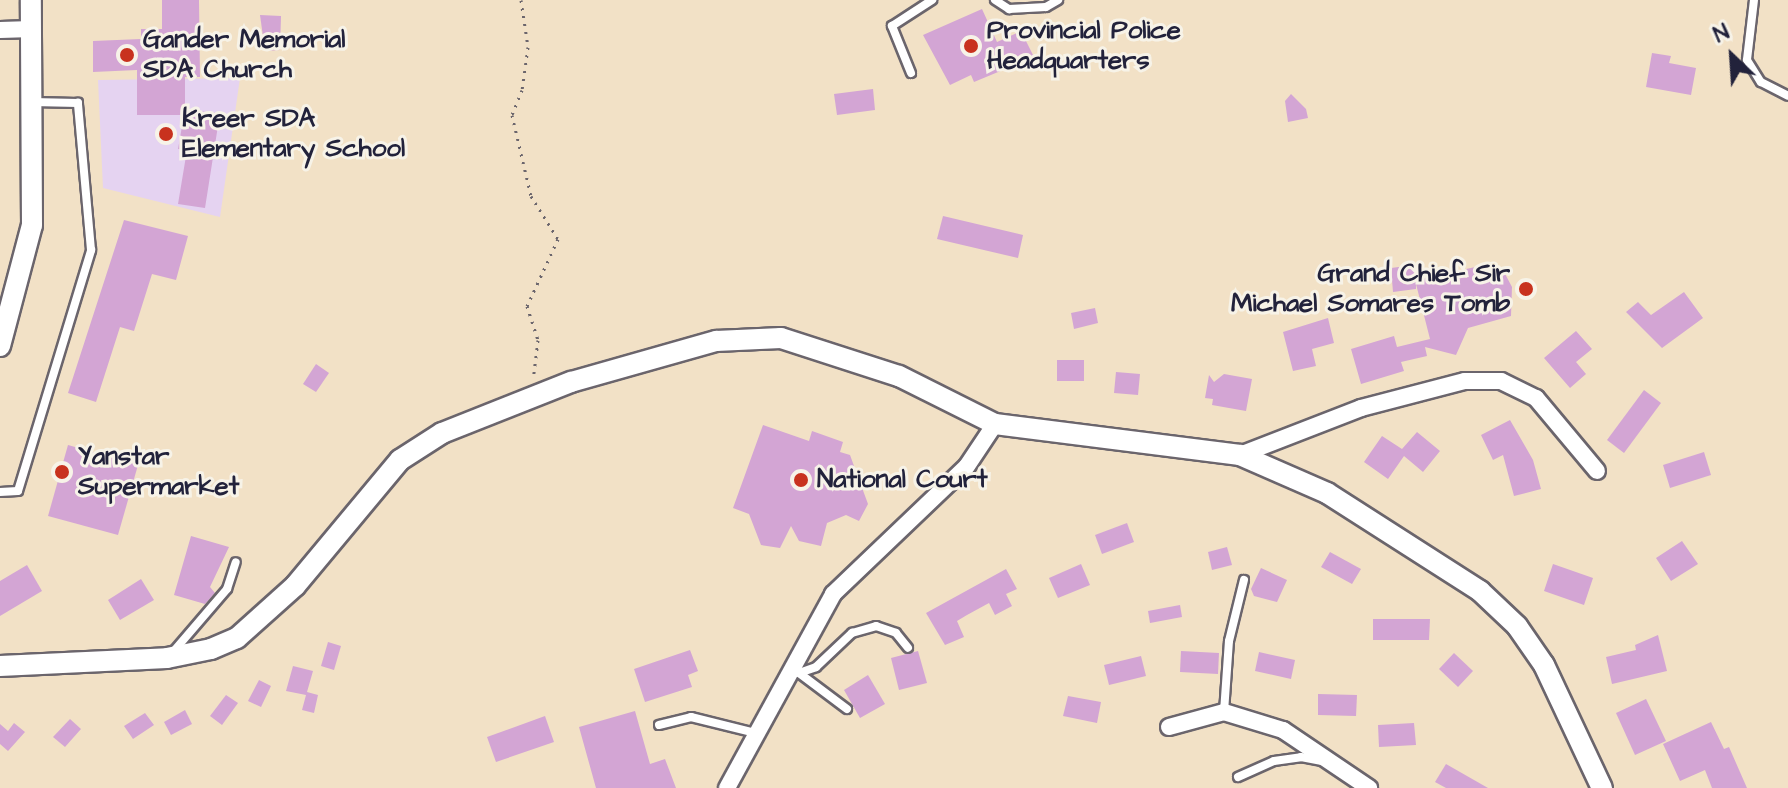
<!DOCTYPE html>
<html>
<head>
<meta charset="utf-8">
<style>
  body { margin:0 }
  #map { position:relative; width:1788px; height:788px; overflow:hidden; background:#f2e1c6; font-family:"Architects Daughter",sans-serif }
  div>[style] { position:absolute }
  .built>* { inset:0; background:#e5d3f1 }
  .building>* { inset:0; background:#d3a5d4 }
  .path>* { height:3px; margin-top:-1.5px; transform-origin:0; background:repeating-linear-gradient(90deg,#6b656c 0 2px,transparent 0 8px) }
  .roads { filter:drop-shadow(2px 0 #6b656c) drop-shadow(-2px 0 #6b656c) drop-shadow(0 2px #6b656c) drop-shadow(0 -2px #6b656c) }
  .service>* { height:8px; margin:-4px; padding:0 4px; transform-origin:4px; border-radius:4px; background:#fff }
  .minor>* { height:16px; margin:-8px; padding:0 8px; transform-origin:8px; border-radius:8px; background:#fff }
  .tertiary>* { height:20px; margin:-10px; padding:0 10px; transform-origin:10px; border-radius:10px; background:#fff }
  .dots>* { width:22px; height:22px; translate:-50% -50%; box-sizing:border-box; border:4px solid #f7f3e8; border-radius:50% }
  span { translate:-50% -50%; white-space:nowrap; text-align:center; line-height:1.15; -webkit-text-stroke:6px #f7f3e8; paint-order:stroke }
  .poi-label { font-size:26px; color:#22223b; font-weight:700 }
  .left { translate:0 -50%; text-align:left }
  .right { translate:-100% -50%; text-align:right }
  .north { position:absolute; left:1692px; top:16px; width:80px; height:80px; -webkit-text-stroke:6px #f7f3e8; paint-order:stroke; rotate:335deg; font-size:22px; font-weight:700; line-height:32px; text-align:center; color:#22223b }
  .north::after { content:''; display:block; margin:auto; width:28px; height:36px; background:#22223b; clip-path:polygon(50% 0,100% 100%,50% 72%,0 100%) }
</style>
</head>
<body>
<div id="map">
  <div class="built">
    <i style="clip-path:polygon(240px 78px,220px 217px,103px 188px,98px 80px)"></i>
  </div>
  <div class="building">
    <i style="clip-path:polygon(162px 0,199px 0,200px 77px,185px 77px,185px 110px,220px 113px,205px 208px,178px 204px,187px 150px,178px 149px,184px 115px,137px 115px,137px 70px,93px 72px,93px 41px,141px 39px,141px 29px,162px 29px)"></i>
    <i style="clip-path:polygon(982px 9px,997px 42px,1021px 31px,1034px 57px,974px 82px,971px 75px,950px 85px,923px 35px)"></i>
    <i style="clip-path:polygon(260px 15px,281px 16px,280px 50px,265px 51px)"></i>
    <i style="clip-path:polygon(1652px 53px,1671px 56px,1669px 63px,1696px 68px,1691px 95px,1646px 87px)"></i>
    <i style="clip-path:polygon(873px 89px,875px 110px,837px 115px,834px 94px)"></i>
    <i style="clip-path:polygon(1291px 94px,1306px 109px,1308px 118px,1288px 122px,1285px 101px)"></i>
    <i style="clip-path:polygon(943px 216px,1023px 235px,1018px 258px,937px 239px)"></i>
    <i style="clip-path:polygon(124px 220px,188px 236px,176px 280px,152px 274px,134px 331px,120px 327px,96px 402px,68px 393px)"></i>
    <i style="clip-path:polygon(1414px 265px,1415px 281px,1447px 272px,1467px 278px,1466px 269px,1480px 266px,1482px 274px,1503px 270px,1512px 287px,1511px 316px,1468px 328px,1456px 355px,1425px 347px,1427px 356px,1401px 362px,1404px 371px,1361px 384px,1351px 349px,1394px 336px,1397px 347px,1430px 339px,1416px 284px,1416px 289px,1393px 292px,1391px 268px)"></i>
    <i style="clip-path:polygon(1684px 292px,1703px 318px,1662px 348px,1626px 312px,1638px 302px,1651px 315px)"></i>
    <i style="clip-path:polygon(1095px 308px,1098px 323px,1074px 329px,1071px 313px)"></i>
    <i style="clip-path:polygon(1328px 318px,1334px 343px,1312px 349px,1316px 366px,1293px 371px,1283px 332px)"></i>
    <i style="clip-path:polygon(1576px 331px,1592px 349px,1576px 362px,1586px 374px,1570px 388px,1544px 358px)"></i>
    <i style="clip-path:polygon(1057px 360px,1084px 360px,1084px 381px,1057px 381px)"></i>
    <i style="clip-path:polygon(316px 364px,329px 373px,316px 392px,303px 384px)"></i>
    <i style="clip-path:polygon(1116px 372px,1140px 374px,1138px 395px,1114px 393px)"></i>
    <i style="clip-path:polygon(1224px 374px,1252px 379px,1246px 411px,1212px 405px,1213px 399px,1205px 398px,1209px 375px,1214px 382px)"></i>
    <i style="clip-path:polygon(1644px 390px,1661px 403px,1624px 453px,1607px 440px)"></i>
    <i style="clip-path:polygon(1510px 420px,1533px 460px,1541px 489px,1514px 496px,1503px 455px,1493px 460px,1481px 435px)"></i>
    <i style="clip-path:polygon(763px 425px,809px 441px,812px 431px,843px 442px,840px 452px,850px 455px,868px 504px,859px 521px,846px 515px,827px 523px,821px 546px,799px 541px,791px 526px,780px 548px,761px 545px,749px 514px,733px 508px)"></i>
    <i style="clip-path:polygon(1417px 432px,1440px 451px,1423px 472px,1404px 456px,1388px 479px,1364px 462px,1382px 436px,1402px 449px)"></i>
    <i style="clip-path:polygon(68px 445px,138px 465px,118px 535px,48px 516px)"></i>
    <i style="clip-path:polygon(1704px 452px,1711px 475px,1670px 488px,1663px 465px)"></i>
    <i style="clip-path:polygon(1127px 523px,1134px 542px,1102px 554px,1095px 535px)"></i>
    <i style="clip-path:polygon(191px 536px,229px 547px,210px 587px,215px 593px,205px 604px,174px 595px)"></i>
    <i style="clip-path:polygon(1682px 541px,1698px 564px,1671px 581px,1656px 558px)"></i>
    <i style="clip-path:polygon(1227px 547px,1232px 565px,1212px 570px,1208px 552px)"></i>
    <i style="clip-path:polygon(1330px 552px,1361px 569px,1352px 584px,1321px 567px)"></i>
    <i style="clip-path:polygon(1081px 564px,1090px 585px,1058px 598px,1049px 578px)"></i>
    <i style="clip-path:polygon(1553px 564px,1593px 578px,1584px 605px,1544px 591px)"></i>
    <i style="clip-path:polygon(27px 565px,42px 591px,0 616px,0 581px)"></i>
    <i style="clip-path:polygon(1261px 568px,1287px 580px,1277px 602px,1254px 596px,1251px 589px)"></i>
    <i style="clip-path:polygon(1006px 569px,1017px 589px,1006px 594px,1012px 606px,995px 615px,989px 603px,967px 615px,957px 621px,964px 637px,945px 645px,926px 613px)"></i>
    <i style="clip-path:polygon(141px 579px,154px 600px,120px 620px,108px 600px)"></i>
    <i style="clip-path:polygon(1180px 605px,1182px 617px,1150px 623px,1148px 611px)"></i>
    <i style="clip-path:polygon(1373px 619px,1430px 619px,1429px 640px,1373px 640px)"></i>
    <i style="clip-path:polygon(1658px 635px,1667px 671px,1612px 684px,1606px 657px,1636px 650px,1635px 645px)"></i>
    <i style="clip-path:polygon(328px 642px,341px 646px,334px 670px,321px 666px)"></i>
    <i style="clip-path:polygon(690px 650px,698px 671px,688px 675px,692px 687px,645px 702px,634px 669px)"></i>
    <i style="clip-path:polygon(918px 651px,927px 683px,899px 690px,891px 658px)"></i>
    <i style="clip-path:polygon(1181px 651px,1219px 653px,1218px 674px,1180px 672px)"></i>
    <i style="clip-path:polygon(1259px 652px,1295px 660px,1291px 679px,1255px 671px)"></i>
    <i style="clip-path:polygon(1454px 653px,1473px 671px,1458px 687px,1439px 669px)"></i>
    <i style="clip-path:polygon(1141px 656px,1146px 676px,1109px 685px,1104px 665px)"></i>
    <i style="clip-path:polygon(293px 666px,313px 671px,307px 692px,318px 695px,314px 713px,302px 710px,306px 695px,286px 691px)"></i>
    <i style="clip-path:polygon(868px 675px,885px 704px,860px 718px,844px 690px)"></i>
    <i style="clip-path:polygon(259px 680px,271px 686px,261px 707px,248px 701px)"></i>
    <i style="clip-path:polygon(1318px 694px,1357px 695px,1356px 716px,1318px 715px)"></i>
    <i style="clip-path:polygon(226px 695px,238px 703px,222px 725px,210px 716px)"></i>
    <i style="clip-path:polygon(1068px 696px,1101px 702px,1097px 723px,1063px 716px)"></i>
    <i style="clip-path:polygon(1646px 699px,1666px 741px,1635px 755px,1616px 713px)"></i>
    <i style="clip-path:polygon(185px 710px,192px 724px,171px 735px,164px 722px)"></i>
    <i style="clip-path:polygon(635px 711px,650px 764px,665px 759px,676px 788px,596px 788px,579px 727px)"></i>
    <i style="clip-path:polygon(145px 713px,154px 725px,133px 739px,124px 726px)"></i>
    <i style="clip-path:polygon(545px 716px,554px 742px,496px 762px,487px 737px)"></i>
    <i style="clip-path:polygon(70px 719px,81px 729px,65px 747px,53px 737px)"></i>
    <i style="clip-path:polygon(1711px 722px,1724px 749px,1729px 747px,1747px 788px,1712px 788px,1705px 770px,1680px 781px,1663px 744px)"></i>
    <i style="clip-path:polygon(14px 723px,25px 732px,8px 751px,0 744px,0 724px,8px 731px)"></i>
    <i style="clip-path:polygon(1414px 723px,1416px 745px,1379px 747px,1378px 725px)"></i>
    <i style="clip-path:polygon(1446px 764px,1488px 788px,1446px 788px,1435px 782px)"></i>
  </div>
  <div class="path">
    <i style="left:521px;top:0;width:48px;rotate:81.5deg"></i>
    <i style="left:528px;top:47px;width:43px;rotate:97.9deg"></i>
    <i style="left:522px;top:90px;width:27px;rotate:112deg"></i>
    <i style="left:512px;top:115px;width:83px;rotate:76.8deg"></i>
    <i style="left:531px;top:196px;width:51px;rotate:57.9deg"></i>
    <i style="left:558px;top:239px;width:74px;rotate:114.8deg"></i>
    <i style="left:527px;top:306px;width:36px;rotate:72deg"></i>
    <i style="left:538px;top:340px;width:38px;rotate:97deg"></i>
  </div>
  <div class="roads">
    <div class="service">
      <i style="left:995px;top:0;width:17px;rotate:33deg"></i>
      <i style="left:1009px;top:9px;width:37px;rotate:-3deg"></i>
      <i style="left:1046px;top:7px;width:14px;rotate:-30deg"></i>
      <i style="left:1754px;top:0;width:60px;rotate:96.7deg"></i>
      <i style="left:1747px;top:60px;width:26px;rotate:58deg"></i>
      <i style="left:1761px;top:82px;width:30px;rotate:27deg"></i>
      <i style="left:911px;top:73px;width:51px;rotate:-112deg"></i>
      <i style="left:892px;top:26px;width:48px;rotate:-33deg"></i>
      <i style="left:0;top:492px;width:18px;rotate:-3deg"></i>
      <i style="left:18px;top:491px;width:252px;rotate:-73.1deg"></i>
      <i style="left:91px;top:250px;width:148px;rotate:-95.1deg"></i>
      <i style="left:78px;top:103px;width:46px;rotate:-178.8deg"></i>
      <i style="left:173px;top:652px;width:83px;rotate:-49.4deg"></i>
      <i style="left:227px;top:589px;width:28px;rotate:-72deg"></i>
      <i style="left:799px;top:673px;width:18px;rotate:-19deg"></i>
      <i style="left:816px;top:667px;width:50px;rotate:-43.4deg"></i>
      <i style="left:852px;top:633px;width:25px;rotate:-16deg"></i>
      <i style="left:876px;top:626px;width:21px;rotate:19deg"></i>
      <i style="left:896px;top:633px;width:19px;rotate:51deg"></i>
      <i style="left:799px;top:673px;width:60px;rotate:36.9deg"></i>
      <i style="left:1224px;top:712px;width:71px;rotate:-86deg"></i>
      <i style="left:1229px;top:641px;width:63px;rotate:-76.2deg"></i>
      <i style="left:659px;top:725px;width:33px;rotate:-14deg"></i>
      <i style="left:691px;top:717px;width:66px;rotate:14deg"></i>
      <i style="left:1238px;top:777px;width:39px;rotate:-24deg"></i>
      <i style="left:1274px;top:761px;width:27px;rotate:-8deg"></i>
      <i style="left:1301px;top:757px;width:20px;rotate:11deg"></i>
    </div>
    <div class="minor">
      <i style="left:0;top:30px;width:32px;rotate:-2deg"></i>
      <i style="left:1240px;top:455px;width:130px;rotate:-21.2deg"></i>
      <i style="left:1361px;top:408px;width:107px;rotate:-14.6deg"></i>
      <i style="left:1465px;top:381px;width:36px"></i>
      <i style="left:1501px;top:381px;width:39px;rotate:26deg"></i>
      <i style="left:1536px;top:398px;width:95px;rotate:50.1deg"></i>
      <i style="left:1169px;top:727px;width:57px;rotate:-15.3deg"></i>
      <i style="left:1224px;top:712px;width:62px;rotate:17deg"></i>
      <i style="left:1283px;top:730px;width:104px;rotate:34deg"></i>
      <i style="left:727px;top:788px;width:221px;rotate:-61.3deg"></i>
      <i style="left:833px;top:594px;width:185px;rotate:-43.7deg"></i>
      <i style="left:967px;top:466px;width:50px;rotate:-56.3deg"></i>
    </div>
    <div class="tertiary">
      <i style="left:0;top:346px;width:125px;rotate:-75.2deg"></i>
      <i style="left:32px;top:225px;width:225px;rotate:-90.3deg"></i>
      <i style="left:0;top:666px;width:167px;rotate:-2.7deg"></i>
      <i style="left:167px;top:658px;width:45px;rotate:-11.6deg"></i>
      <i style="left:211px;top:649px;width:28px;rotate:-23deg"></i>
      <i style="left:237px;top:638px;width:78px;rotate:-41.9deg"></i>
      <i style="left:295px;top:586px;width:164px;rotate:-50.2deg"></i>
      <i style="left:400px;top:460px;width:50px;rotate:-32.7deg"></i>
      <i style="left:442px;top:433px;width:139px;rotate:-21.6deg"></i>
      <i style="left:571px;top:382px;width:151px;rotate:-15.8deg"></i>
      <i style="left:716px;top:341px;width:65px;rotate:-2.6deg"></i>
      <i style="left:781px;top:338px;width:124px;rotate:17.9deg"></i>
      <i style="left:899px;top:376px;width:107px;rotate:26.6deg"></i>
      <i style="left:995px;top:424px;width:247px;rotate:7.2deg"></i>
      <i style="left:1240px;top:455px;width:95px;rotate:23.6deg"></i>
      <i style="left:1327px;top:493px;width:182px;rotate:32.6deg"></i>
      <i style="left:1480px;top:591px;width:51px;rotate:43.4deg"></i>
      <i style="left:1517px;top:626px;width:47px;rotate:55.3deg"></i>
      <i style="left:1544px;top:665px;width:136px;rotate:64.8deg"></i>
    </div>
  </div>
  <div class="dots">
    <i style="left:971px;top:46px;background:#c8321e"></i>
    <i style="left:127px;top:55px;background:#c8321e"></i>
    <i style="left:166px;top:134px;background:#c8321e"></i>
    <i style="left:1526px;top:289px;background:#c8321e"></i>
    <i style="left:62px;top:472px;background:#c8321e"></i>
    <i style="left:801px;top:480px;background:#c8321e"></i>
  </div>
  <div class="poi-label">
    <span class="left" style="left:987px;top:46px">Provincial Police<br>Headquarters</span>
    <span class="left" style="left:143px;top:55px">Gander Memorial<br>SDA Church</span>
    <span class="left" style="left:182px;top:134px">Kreer SDA<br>Elementary School</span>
    <span class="right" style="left:1510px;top:289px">Grand Chief Sir<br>Michael Somares Tomb</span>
    <span class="left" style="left:78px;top:472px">Yanstar<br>Supermarket</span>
    <span class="left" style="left:817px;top:480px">National Court</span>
  </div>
  <div class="north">N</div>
</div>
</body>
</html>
